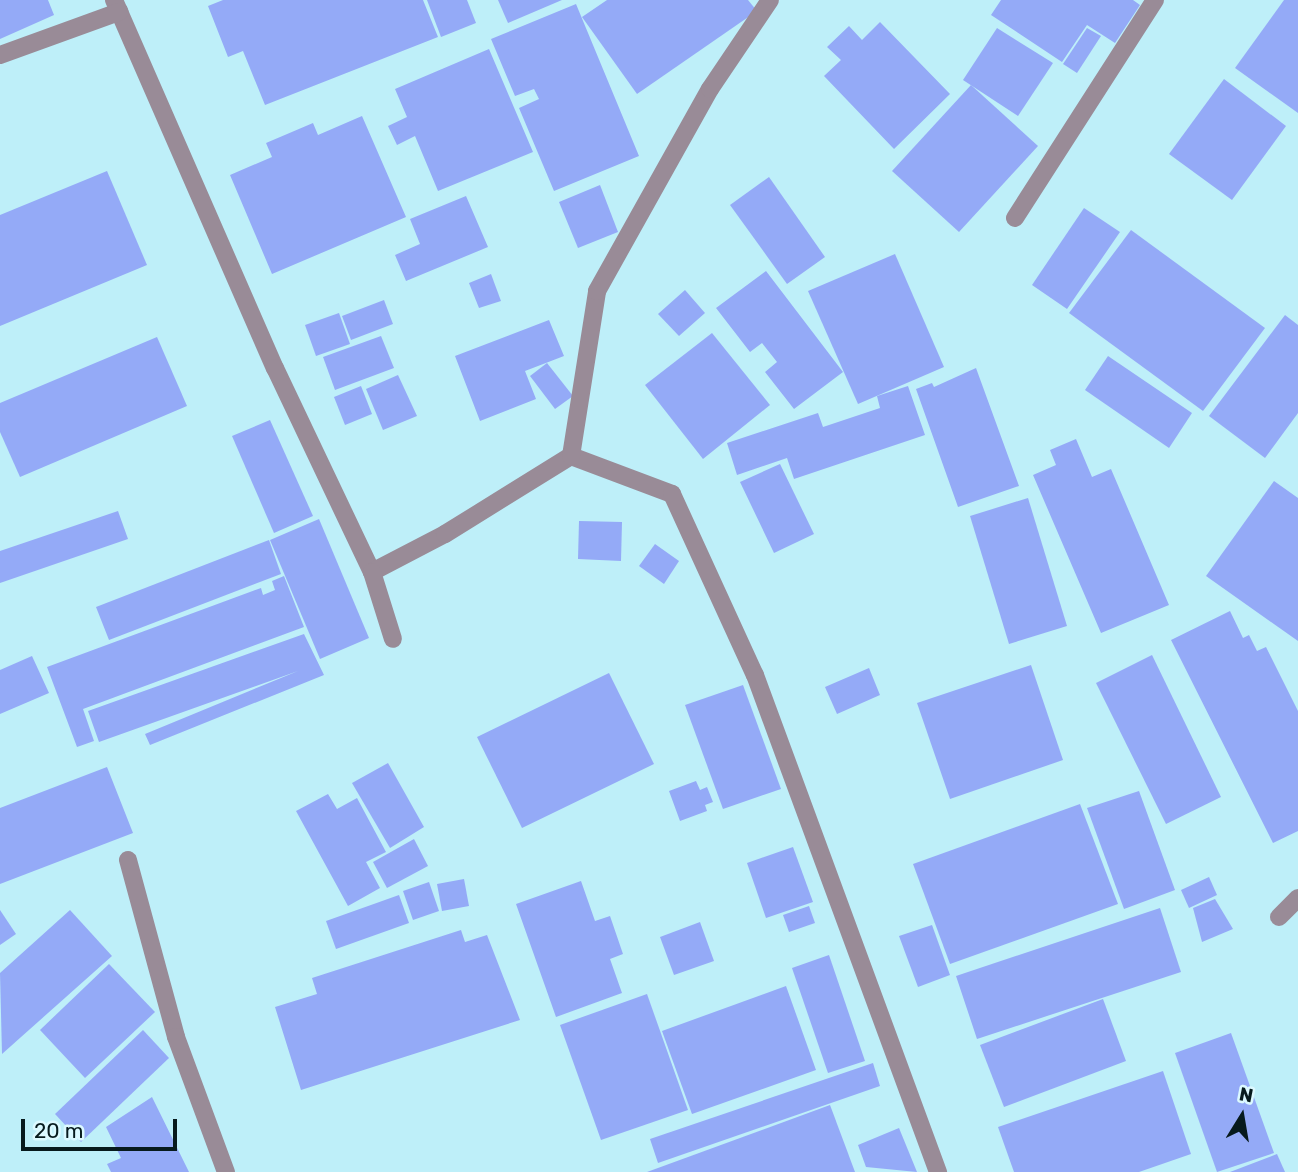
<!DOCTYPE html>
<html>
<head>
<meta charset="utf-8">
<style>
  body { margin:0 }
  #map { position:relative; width:1298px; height:1172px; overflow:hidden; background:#beeff9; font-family:Rubik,sans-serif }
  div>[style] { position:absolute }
  .building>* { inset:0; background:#94aaf7 }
  .minor>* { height:18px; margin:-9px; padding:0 9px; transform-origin:9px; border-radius:9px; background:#998b97 }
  span { translate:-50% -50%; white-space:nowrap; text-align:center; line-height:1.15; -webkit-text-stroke:6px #dcf9ff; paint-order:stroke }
  .north { position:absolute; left:1207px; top:1081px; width:70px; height:70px; -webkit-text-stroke:5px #dcf9ff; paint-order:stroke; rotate:11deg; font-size:19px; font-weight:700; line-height:28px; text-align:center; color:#071a1d }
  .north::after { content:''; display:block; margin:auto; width:24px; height:32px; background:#071a1d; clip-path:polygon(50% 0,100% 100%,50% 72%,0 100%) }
  .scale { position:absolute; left:21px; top:1119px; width:156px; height:32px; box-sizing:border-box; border:4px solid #071a1d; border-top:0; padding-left:9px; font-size:21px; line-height:24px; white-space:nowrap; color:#071a1d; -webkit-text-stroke:5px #dcf9ff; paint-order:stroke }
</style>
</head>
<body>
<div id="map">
  <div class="building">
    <i style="clip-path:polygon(0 0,48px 0,54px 15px,0 39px)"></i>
    <i style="clip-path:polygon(223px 0,423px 0,438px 37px,265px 105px,243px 51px,228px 57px,208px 6px)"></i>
    <i style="clip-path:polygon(427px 0,467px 0,476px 23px,441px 37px)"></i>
    <i style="clip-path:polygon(498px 0,562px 0,508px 23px)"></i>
    <i style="clip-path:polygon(607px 0,748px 0,757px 11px,637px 94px,582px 17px)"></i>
    <i style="clip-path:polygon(1001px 0,1133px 0,1140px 5px,1115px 43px,1087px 25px,1062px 62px,991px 15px)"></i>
    <i style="clip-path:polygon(1284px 0,1298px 0,1298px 113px,1235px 68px)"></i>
    <i style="clip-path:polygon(576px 4px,639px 156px,554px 191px,519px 108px,539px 99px,534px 89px,515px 96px,491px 39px)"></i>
    <i style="clip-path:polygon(880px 22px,950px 94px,894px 149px,824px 76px,841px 60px,827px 47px,849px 26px,862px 40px)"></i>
    <i style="clip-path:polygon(997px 28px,1053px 63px,1018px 116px,963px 80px)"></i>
    <i style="clip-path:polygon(1087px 28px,1101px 36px,1077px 73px,1063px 64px)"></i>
    <i style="clip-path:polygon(489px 49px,533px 152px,438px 191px,415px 136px,397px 145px,388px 126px,407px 117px,395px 89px)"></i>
    <i style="clip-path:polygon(1224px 79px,1286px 126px,1232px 200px,1169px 154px)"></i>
    <i style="clip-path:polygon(971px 85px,1038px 146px,959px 232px,892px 171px)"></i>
    <i style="clip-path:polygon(362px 116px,406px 217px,272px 274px,230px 175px,272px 157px,266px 143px,313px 123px,318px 135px)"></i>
    <i style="clip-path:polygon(107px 171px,147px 265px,0 326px,0 215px)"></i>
    <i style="clip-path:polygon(769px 177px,825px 257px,787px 284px,730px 205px)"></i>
    <i style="clip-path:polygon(600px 185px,618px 232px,578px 248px,559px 202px)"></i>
    <i style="clip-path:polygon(466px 196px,488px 247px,406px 281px,395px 255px,420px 244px,410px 219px)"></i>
    <i style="clip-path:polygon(1084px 208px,1120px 232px,1067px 309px,1032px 285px)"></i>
    <i style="clip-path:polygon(1131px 230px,1265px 328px,1203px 411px,1069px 313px)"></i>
    <i style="clip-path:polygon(895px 254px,944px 367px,858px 404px,808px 291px)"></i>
    <i style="clip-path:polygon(766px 271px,843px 372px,794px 409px,765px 372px,777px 362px,762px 343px,750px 352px,716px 308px)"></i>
    <i style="clip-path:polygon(491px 274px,501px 301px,479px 308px,469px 283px)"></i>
    <i style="clip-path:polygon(685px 290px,705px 313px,679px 336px,658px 314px)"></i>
    <i style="clip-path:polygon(384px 300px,393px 324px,351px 340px,342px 316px)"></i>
    <i style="clip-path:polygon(339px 313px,350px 344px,316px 356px,305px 325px)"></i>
    <i style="clip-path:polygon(1285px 315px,1298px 325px,1298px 413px,1265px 458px,1209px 416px)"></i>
    <i style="clip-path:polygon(549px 320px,564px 356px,525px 371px,536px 399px,480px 421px,455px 356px)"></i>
    <i style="clip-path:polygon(712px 333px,770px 405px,703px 459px,645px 385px)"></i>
    <i style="clip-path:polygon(381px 336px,394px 368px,335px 390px,323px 357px)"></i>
    <i style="clip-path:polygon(157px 337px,187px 406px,20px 477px,0 432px,0 403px)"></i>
    <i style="clip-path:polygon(1108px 356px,1192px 413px,1169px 448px,1085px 390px)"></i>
    <i style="clip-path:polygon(547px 363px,573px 396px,555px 409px,530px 376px)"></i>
    <i style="clip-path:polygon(976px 368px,1019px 486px,958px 507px,916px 389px,932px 383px,934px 387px)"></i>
    <i style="clip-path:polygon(398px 375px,417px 416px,383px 430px,366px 389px)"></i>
    <i style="clip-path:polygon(361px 386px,372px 414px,345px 425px,334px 397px)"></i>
    <i style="clip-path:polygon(908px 386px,925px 435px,794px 479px,787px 458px,737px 475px,727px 443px,818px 413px,823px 427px,880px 408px,877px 396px)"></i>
    <i style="clip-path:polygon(270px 420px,313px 516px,274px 533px,232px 436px)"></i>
    <i style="clip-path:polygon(1076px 439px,1092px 477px,1111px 469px,1169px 605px,1101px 633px,1033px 475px,1056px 465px,1050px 450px)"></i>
    <i style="clip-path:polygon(780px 464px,814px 534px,774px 553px,740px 482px)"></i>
    <i style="clip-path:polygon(1274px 481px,1298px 498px,1298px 641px,1206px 576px)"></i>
    <i style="clip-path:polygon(1028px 498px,1067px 626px,1009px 644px,970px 516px)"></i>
    <i style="clip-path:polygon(118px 511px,128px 539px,0 583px,0 551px)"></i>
    <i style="clip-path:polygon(319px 519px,369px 638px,320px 659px,270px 540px)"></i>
    <i style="clip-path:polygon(579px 521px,622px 522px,621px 561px,578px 559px)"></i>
    <i style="clip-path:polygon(269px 540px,281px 574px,109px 640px,96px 607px)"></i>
    <i style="clip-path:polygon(655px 544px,679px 561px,664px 584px,639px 566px)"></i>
    <i style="clip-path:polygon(284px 576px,304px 627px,83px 709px,94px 741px,77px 747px,47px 667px,261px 588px,263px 595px,275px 590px,272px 581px)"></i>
    <i style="clip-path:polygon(1230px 611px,1243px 638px,1249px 635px,1257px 651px,1266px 647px,1298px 711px,1298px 831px,1273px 843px,1171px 640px)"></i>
    <i style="clip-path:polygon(304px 634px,324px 675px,150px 745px,145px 734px,298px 671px,99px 742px,88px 711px)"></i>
    <i style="clip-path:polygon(1152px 655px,1221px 797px,1166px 824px,1096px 683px)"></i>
    <i style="clip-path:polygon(32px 656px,49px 693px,0 714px,0 670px)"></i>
    <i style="clip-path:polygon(1031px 665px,1063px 760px,950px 799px,917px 703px)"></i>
    <i style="clip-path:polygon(869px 668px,880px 695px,837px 714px,825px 687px)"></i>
    <i style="clip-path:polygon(609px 673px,654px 764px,522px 828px,477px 737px)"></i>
    <i style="clip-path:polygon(743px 685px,781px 789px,723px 809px,685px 705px)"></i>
    <i style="clip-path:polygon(388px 763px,424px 827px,390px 848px,352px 783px)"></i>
    <i style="clip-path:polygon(107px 767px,133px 833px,0 884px,0 808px)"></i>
    <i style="clip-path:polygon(696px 781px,700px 790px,707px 787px,713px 802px,705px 805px,707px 811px,680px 821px,669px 791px)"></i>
    <i style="clip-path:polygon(1139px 791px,1175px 890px,1124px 909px,1087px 808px)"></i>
    <i style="clip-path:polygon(328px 794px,337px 809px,357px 798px,386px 852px,366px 862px,380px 888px,348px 906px,296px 811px)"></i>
    <i style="clip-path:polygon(1080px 804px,1118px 904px,950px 964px,913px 864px)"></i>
    <i style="clip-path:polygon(414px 839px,428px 866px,387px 888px,373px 862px)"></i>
    <i style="clip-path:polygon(793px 847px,813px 902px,766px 918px,747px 863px)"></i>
    <i style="clip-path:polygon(1209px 877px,1217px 895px,1189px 908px,1181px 890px)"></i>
    <i style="clip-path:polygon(464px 879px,469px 906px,442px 911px,437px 884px)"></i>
    <i style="clip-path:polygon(581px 881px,595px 921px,610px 916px,623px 954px,610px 959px,622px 993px,556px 1017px,516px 904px)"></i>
    <i style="clip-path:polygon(429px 882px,439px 911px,413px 920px,403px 891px)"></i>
    <i style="clip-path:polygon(399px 895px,409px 923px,336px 949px,326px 921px)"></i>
    <i style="clip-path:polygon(1215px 899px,1233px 929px,1202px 942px,1193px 908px)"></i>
    <i style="clip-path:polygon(809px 906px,815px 923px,789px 932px,783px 915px)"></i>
    <i style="clip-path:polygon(1160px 908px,1181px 972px,977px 1039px,956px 976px)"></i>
    <i style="clip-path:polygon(0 910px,16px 934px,0 945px)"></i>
    <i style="clip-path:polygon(70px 910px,112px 956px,2px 1054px,0 973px)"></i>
    <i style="clip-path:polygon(700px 922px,714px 961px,674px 975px,660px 937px)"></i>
    <i style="clip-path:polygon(932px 925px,950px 975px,918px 987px,899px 936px)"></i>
    <i style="clip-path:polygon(461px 930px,465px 942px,487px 935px,520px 1020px,301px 1090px,275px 1007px,317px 994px,312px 978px)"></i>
    <i style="clip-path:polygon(829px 955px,865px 1061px,828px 1073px,792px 968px)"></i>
    <i style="clip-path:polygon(109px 964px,155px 1012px,85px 1078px,40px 1030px)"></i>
    <i style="clip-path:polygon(786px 986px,816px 1070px,692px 1114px,662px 1031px)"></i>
    <i style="clip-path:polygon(647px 994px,688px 1110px,601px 1140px,560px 1025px)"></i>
    <i style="clip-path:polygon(1103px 999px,1126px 1061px,1004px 1107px,980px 1045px)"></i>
    <i style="clip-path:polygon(143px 1030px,169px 1058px,81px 1142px,55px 1114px)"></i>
    <i style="clip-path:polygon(1231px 1033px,1274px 1153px,1217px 1172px,1175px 1053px)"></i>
    <i style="clip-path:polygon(873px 1063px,880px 1086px,658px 1163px,650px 1139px)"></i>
    <i style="clip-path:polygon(1163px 1071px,1191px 1154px,1139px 1172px,1014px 1172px,998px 1127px)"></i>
    <i style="clip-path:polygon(152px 1097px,189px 1172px,111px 1172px,107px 1164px,121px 1158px,106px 1127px)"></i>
    <i style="clip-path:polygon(830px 1105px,855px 1172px,647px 1172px)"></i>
    <i style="clip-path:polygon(899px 1128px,917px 1172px,866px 1167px,858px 1145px)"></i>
    <i style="clip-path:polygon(1277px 1154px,1285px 1172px,1230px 1172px)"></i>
  </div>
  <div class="minor">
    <i style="left:114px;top:0;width:402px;rotate:66.4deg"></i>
    <i style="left:275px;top:368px;width:226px;rotate:64.6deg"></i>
    <i style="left:372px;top:572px;width:82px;rotate:-27.5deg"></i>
    <i style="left:445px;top:534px;width:148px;rotate:-31.8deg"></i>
    <i style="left:571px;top:456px;width:108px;rotate:20.6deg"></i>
    <i style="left:672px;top:494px;width:199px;rotate:65.4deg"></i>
    <i style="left:755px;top:675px;width:530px;rotate:69.79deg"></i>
    <i style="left:0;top:55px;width:127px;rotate:-19.9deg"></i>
    <i style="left:1015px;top:218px;width:259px;rotate:-57.3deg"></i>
    <i style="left:571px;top:456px;width:167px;rotate:-81deg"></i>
    <i style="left:597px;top:291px;width:231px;rotate:-60.8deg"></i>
    <i style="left:710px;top:89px;width:107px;rotate:-56deg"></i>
    <i style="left:372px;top:572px;width:70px;rotate:72.6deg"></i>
    <i style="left:128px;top:860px;width:183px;rotate:74.8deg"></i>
    <i style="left:176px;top:1037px;width:144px;rotate:69.7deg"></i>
    <i style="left:1279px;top:917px;width:27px;rotate:-45deg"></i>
  </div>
  <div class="north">N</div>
  <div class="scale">20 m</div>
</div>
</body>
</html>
